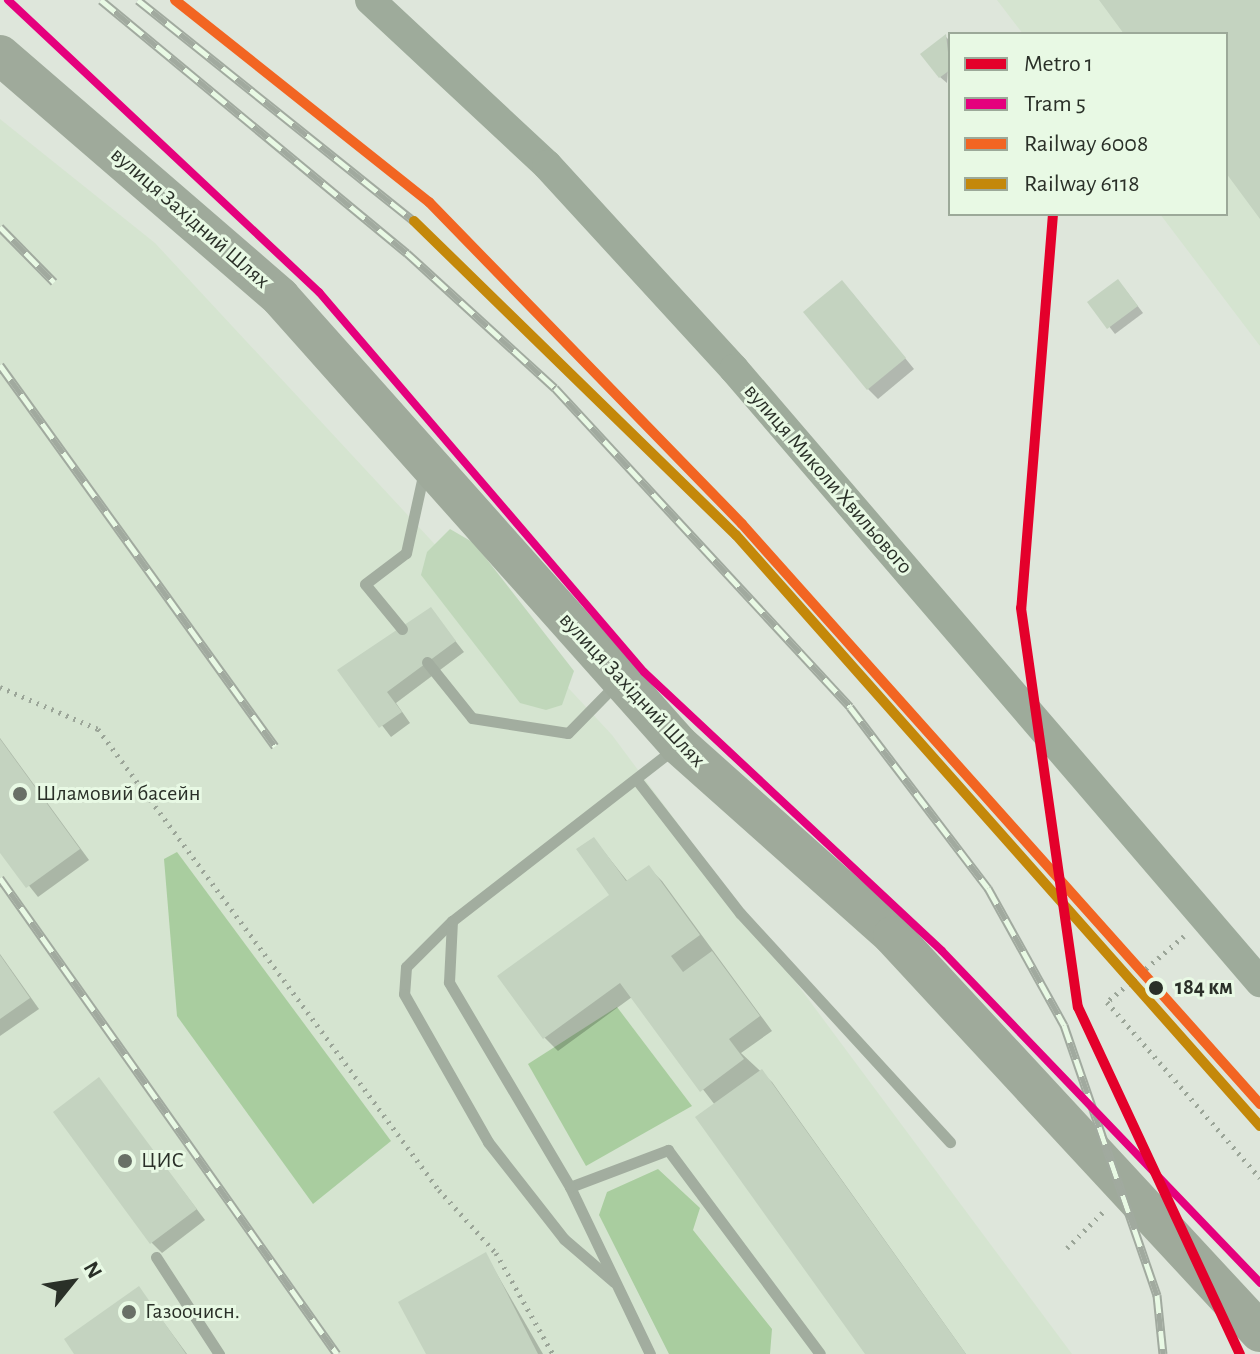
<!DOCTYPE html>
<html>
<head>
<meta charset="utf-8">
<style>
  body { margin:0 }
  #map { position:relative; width:1260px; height:1354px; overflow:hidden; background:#dee6db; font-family:"Alegreya Sans",sans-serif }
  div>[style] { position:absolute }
  .built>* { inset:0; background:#d5e4d0 }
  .green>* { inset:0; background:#c0d7ba }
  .forest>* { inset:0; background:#a9cd9f }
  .shadow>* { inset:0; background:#0003 }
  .building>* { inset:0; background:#c4d3c0 }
  .path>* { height:5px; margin-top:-2.5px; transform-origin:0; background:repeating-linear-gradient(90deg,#9ba598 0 2px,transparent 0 8px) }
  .lane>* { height:11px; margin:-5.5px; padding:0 5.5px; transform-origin:5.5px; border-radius:5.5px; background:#a2ad9f }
  .secondary>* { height:30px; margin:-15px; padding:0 15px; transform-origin:15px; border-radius:15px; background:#9eab9b }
  .highway>* { height:40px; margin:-20px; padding:0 20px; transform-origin:20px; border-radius:20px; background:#9faa9b }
  .rail>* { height:9px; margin-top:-4.5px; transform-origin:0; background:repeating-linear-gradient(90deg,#e8f9e4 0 18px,#a1aa9f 0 36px); box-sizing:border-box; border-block:2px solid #a1aa9f }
  .rail-1>* { height:10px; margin:-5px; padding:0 5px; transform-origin:5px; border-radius:5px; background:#f26522 }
  .rail-2>* { height:10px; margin:-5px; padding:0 5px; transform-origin:5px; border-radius:5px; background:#c4880a }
  .tram-1>* { height:8px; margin:-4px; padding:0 4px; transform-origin:4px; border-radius:4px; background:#e5007d }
  .metro-1>* { height:10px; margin:-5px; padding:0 5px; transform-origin:5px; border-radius:5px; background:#e4002b }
  .dots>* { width:22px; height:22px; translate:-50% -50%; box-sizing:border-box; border:4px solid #e8f9e4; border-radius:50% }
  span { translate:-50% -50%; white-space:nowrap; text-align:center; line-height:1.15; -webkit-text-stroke:6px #e8f9e4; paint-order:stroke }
  .street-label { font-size:22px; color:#2a3028 }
  .poi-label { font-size:22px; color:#2a3028 }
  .left { translate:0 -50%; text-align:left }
  .stop-label { font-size:22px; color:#2a3028; font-weight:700 }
  .legend { position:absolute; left:948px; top:32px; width:280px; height:184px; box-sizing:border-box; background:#e8f9e4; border:2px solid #9ca999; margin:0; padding:10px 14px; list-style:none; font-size:24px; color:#2a3028 }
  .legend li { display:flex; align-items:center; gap:16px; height:40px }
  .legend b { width:40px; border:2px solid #9ca999 }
  .north { position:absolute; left:32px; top:1242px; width:80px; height:80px; -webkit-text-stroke:6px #e8f9e4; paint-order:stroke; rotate:60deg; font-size:22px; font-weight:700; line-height:32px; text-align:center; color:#2a3028 }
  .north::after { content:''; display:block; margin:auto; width:28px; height:36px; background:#2a3028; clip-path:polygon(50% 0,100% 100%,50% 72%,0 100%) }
</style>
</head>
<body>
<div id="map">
  <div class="built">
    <i style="clip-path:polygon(997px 0,1260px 0,1260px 346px,1160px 214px,1226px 214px,1226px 34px,1023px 34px)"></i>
    <i style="clip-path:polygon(0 119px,155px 243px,612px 735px,1072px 1354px,0 1354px)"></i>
  </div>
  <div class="green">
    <i style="clip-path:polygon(450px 529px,474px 543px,574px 671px,562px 705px,546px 710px,520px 703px,421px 575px,427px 552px)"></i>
  </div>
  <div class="forest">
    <i style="clip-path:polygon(177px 852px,391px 1141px,313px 1204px,177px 1016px,164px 859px)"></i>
    <i style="clip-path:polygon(617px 1007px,692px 1106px,586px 1166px,528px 1064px)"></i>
    <i style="clip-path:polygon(658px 1169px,700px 1208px,693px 1230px,772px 1329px,770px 1354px,669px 1354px,599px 1215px,607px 1192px)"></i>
  </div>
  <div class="shadow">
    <i style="clip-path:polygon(946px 37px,950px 41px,947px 83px,940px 77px)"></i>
    <i style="clip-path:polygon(1124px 288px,1143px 313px,1115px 334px,1090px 302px)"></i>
    <i style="clip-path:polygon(852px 293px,914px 369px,878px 399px,868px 389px)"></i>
    <i style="clip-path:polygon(431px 610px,464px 652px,396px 703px,410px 723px,391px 737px,340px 671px)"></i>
    <i style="clip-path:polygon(0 738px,89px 860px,38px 897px,0 849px)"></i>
    <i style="clip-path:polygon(594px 839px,628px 882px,648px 867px,662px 881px,772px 1031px,741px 1053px,772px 1082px,966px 1354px,867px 1354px,715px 1105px,632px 997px,558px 1051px,544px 1037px,612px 895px)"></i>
    <i style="clip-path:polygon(0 954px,39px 1009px,0 1036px)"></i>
    <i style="clip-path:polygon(99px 1080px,205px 1220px,162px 1253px,152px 1243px)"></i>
    <i style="clip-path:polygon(486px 1255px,543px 1354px,428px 1354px)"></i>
    <i style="clip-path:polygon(139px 1289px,187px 1354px,77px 1354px)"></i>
  </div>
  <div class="building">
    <i style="clip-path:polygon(1099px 0,1260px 0,1260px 219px,1226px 173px,1226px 34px,1124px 34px)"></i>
    <i style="clip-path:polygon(946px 34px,950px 70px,939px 78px,920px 54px)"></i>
    <i style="clip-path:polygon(1118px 279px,1138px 306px,1107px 329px,1087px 302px)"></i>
    <i style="clip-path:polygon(842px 280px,906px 358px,867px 390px,803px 312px)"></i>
    <i style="clip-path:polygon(431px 607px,456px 641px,387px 692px,402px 712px,379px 728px,337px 670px)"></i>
    <i style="clip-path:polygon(0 739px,80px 849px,26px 888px,0 853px)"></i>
    <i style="clip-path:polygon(594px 837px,626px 881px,649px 865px,700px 935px,671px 956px,683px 972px,712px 951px,760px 1016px,729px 1039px,744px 1059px,700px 1092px,620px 983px,543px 1039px,497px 976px,609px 895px,576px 849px)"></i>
    <i style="clip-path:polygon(0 955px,30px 998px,0 1019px)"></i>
    <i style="clip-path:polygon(762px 1069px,966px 1354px,865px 1354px,695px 1117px)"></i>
    <i style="clip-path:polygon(99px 1077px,197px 1209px,150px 1244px,53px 1112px)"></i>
    <i style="clip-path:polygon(486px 1252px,538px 1354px,426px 1354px,398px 1302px)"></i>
    <i style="clip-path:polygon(139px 1286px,186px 1354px,74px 1354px,64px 1339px)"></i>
  </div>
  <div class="path">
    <i style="left:0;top:687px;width:107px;rotate:23.2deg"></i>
    <i style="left:98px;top:729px;width:573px;rotate:53.51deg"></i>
    <i style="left:439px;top:1190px;width:85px;rotate:47.9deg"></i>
    <i style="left:496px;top:1253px;width:116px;rotate:60.6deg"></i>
    <i style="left:1184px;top:936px;width:101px;rotate:139.4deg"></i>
    <i style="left:1107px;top:1002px;width:233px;rotate:49deg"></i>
    <i style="left:1067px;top:1248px;width:55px;rotate:-45deg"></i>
  </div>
  <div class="lane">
    <i style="left:402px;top:629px;width:58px;rotate:-129.4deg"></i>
    <i style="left:365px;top:584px;width:51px;rotate:-37.1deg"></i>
    <i style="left:406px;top:553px;width:84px;rotate:-77.6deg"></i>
    <i style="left:427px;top:662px;width:72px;rotate:51.2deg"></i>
    <i style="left:472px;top:718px;width:97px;rotate:8.9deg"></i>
    <i style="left:568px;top:733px;width:70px;rotate:-45.6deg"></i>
    <i style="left:636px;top:779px;width:170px;rotate:52.2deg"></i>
    <i style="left:740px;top:913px;width:311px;rotate:47.5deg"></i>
    <i style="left:452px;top:921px;width:65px;rotate:135deg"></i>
    <i style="left:406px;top:967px;width:27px;rotate:94deg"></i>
    <i style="left:404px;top:994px;width:170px;rotate:60.4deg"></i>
    <i style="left:488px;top:1142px;width:123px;rotate:51.9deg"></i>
    <i style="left:564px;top:1239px;width:66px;rotate:40.7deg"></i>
    <i style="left:570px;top:1187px;width:105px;rotate:-20.7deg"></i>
    <i style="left:668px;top:1150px;width:254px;rotate:53.3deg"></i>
    <i style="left:156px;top:1257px;width:116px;rotate:57deg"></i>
    <i style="left:650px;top:1354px;width:185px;rotate:-115.6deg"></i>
    <i style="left:570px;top:1187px;width:238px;rotate:-120.6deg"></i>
    <i style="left:449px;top:982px;width:61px;rotate:-87.2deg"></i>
    <i style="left:452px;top:921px;width:282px;rotate:-37.8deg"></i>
  </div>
  <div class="secondary">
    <i style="left:370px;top:0;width:242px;rotate:43deg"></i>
    <i style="left:547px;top:165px;width:277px;rotate:47.5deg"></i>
    <i style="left:734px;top:369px;width:808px;rotate:49.37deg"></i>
  </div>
  <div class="highway">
    <i style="left:0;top:55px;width:370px;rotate:40.8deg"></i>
    <i style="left:280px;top:297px;width:600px;rotate:48.31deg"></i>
    <i style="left:679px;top:745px;width:287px;rotate:41.7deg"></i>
    <i style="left:893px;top:936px;width:540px;rotate:47.18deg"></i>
  </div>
  <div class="rail">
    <i style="left:101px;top:0;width:397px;rotate:39.6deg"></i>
    <i style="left:407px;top:253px;width:200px;rotate:42.4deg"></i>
    <i style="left:555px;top:388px;width:434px;rotate:47.2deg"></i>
    <i style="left:850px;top:707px;width:228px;rotate:52.7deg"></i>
    <i style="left:988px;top:888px;width:157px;rotate:61deg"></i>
    <i style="left:1064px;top:1025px;width:286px;rotate:71deg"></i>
    <i style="left:1157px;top:1295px;width:59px;rotate:84.2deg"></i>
    <i style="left:138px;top:0;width:354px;rotate:38.7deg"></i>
    <i style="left:0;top:227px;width:77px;rotate:45.5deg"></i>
    <i style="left:0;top:365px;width:470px;rotate:54.2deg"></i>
    <i style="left:0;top:878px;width:583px;rotate:54.7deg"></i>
  </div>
  <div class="rail-1">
    <i style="left:175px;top:0;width:325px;rotate:38.5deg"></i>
    <i style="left:429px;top:202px;width:449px;rotate:45.8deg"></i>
    <i style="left:742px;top:524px;width:778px;rotate:48.23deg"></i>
  </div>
  <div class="rail-2">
    <i style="left:414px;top:221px;width:450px;rotate:44.3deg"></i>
    <i style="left:736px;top:535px;width:790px;rotate:48.44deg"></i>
  </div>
  <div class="tram-1">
    <i style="left:8px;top:0;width:427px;rotate:43.2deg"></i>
    <i style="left:319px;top:292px;width:500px;rotate:49.46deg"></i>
    <i style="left:644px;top:672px;width:408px;rotate:43.1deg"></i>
    <i style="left:942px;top:951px;width:460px;rotate:46.2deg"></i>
  </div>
  <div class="metro-1">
    <i style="left:1053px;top:214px;width:395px;rotate:94.6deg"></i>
    <i style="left:1021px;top:608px;width:403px;rotate:81.9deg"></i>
    <i style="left:1078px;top:1007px;width:383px;rotate:65deg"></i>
  </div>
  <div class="dots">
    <i style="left:20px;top:794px;background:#697067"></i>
    <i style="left:1156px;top:988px;background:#2a3028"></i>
    <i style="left:125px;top:1161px;background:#697067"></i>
    <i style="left:129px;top:1312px;background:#697067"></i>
  </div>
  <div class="street-label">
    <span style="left:190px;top:218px;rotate:41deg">вулиця Західний Шлях</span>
    <span style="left:828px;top:479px;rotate:49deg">вулиця Миколи Хвильового</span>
    <span style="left:632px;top:690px;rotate:47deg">вулиця Західний Шлях</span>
  </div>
  <div class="poi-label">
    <span class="left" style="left:36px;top:794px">Шламовий басейн</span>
    <span class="left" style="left:141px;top:1161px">ЦИС</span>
    <span class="left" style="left:145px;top:1312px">Газоочисн.</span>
  </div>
  <div class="stop-label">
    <span class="left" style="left:1175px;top:988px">184 км</span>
  </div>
  <ul class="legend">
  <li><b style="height:10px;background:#e4002b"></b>Metro 1</li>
  <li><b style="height:10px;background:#e5007d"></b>Tram 5</li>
  <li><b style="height:10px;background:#f26522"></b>Railway 6008</li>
  <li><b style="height:10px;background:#c4880a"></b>Railway 6118</li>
  </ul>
  <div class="north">N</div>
</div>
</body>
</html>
